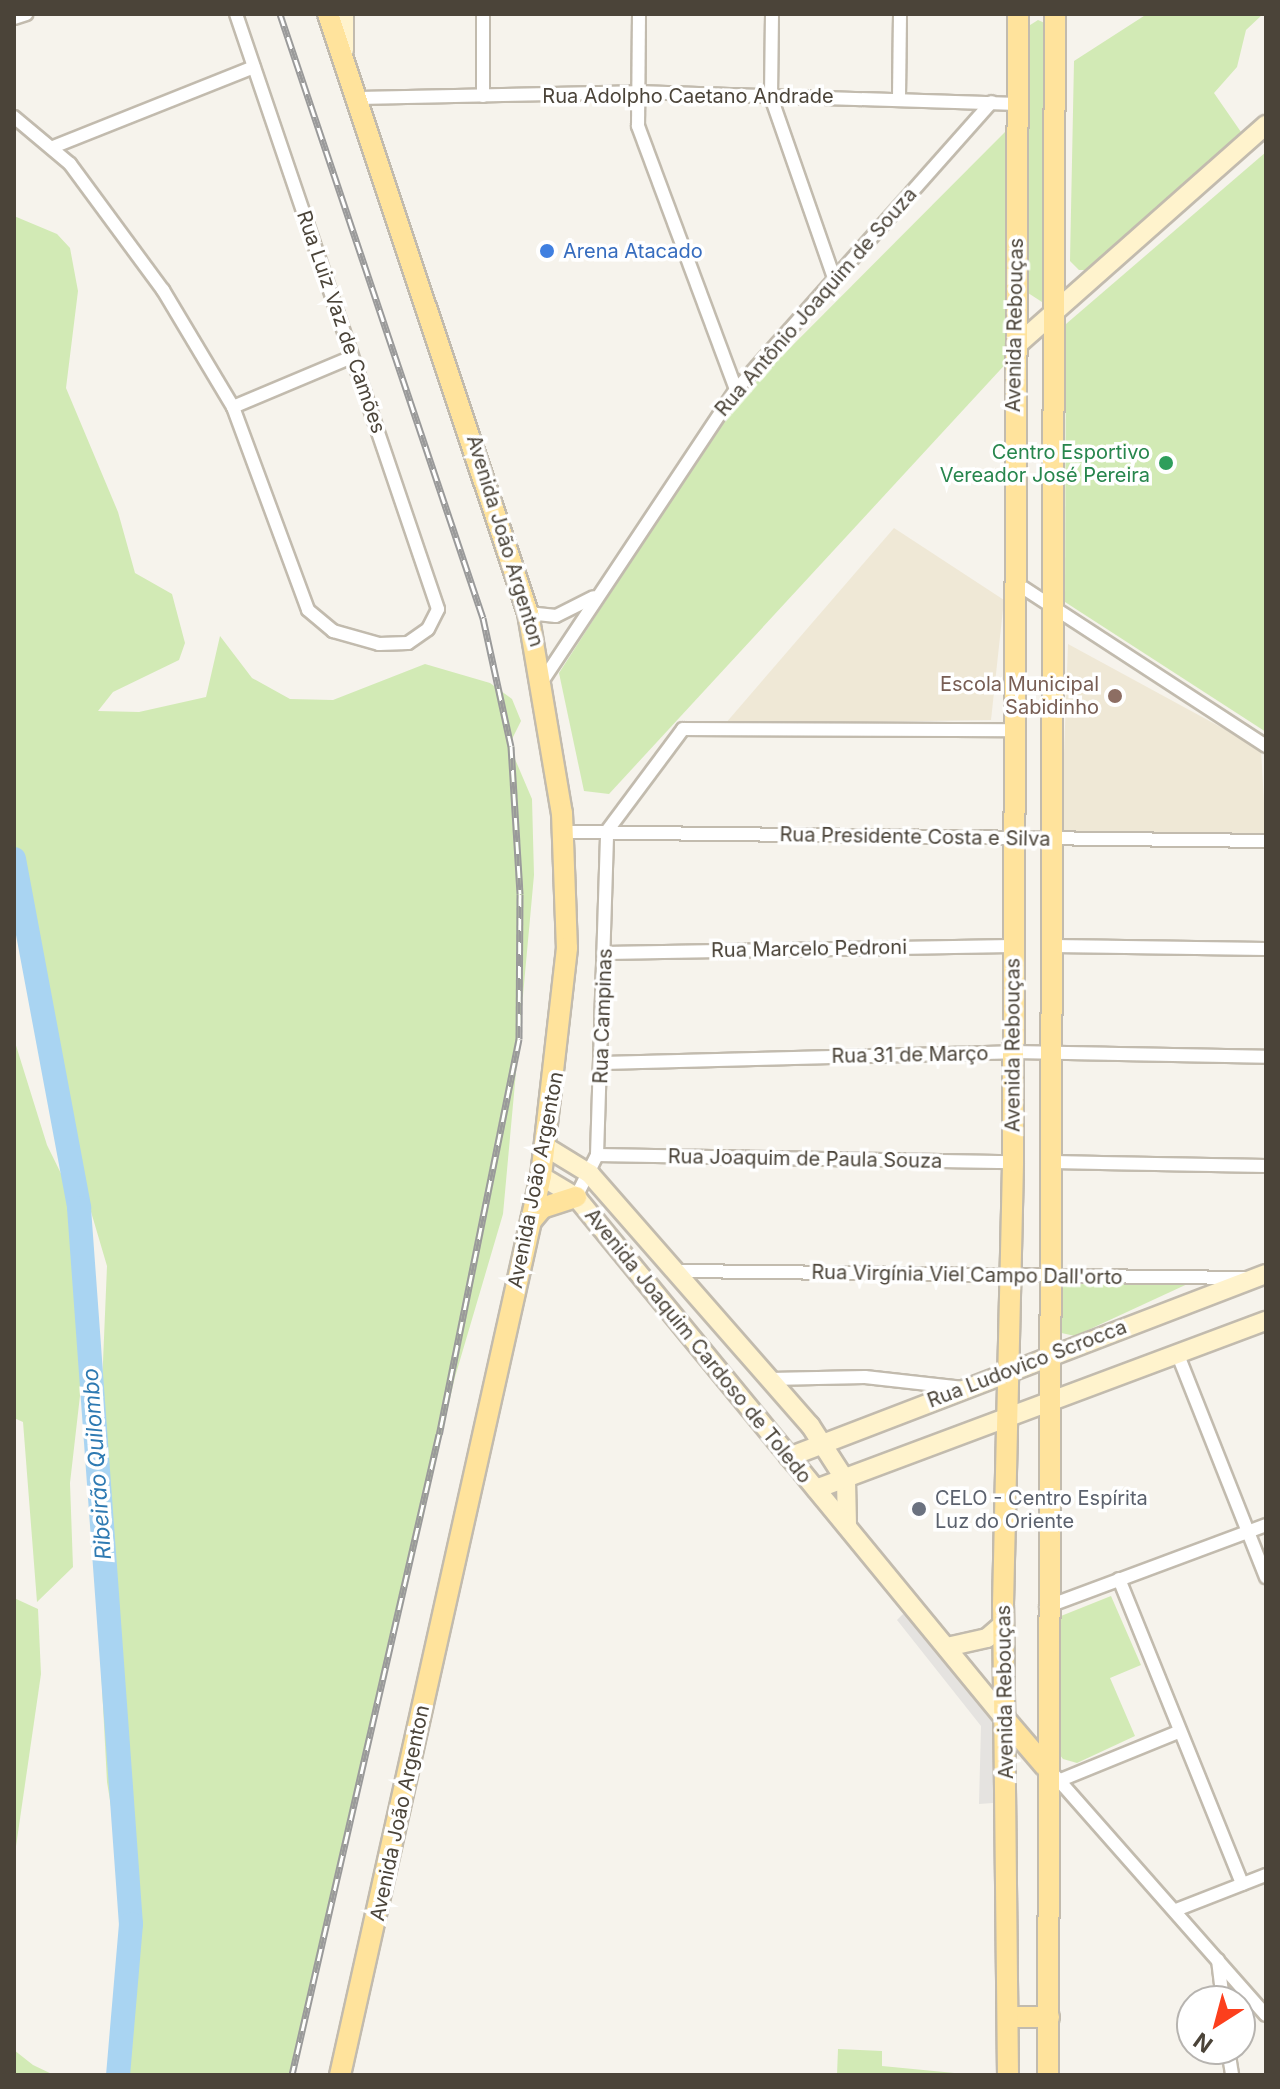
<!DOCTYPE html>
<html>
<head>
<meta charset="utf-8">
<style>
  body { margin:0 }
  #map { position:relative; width:1280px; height:2089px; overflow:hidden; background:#f6f3ec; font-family:Inter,sans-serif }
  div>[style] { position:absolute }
  .education>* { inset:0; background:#efe8d6 }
  .green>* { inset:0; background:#d2eab5 }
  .parking>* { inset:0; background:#e5e3e0 }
  .river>* { height:24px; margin:-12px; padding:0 12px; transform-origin:12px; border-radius:12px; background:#a9d4f2 }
  .roads { filter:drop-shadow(2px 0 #c2bbae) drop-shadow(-2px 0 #c2bbae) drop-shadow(0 2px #c2bbae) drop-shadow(0 -2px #c2bbae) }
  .street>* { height:12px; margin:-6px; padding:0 6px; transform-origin:6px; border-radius:6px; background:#fff }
  .secondary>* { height:18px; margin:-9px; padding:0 9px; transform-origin:9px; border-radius:9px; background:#fff3cd }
  .primary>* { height:20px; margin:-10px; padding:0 10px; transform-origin:10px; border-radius:10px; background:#ffe39c }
  .rail>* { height:7px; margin-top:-3.5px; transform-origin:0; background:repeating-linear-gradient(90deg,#fff 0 12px,#9a9a9a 0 24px); box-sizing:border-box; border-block:2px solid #9a9a9a }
  .dots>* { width:22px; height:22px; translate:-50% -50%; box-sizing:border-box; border:4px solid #fff; border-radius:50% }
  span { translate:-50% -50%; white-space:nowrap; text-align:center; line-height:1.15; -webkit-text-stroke:7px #fff; paint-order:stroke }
  .street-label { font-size:20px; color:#4b4439 }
  .shop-label { font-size:20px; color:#366cbe }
  .left { translate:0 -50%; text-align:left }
  .leisure-label { font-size:20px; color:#27864d }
  .right { translate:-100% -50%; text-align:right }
  .education-label { font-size:20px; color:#785e54 }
  .worship-label { font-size:20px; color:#5b616d }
  .water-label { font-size:22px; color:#2e7ab2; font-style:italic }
  .frame { position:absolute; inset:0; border:16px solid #4b4439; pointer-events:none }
  .north { position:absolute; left:1176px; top:1985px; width:80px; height:80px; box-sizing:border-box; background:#fff; border:2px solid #b7b4b0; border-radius:50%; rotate:216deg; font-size:22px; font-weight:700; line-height:32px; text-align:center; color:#4b4439 }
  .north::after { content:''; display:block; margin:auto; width:28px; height:36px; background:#fc3f1d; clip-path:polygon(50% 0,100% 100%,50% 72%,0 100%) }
</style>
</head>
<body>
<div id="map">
  <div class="education">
    <i style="clip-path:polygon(894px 528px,1004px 600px,991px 720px,725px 724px)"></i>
    <i style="clip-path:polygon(1068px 644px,1261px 749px,1266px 839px,1061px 837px)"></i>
  </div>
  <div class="green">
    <i style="clip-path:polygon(1147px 14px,1263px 14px,1246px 30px,1237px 67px,1214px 93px,1241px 132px,1089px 270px,1079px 270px,1070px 261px,1074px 61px)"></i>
    <i style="clip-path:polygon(1038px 20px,1047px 24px,1042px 302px,1025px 291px,1027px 27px)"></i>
    <i style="clip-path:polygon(1013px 124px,1012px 357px,609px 794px,584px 791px,559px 673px,729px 409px)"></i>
    <i style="clip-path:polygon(1266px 152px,1266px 732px,1065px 602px,1066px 324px)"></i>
    <i style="clip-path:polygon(14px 216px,57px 234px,70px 248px,78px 291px,66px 388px,118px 512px,135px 573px,172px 594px,185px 643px,179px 660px,113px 692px,98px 711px,139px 712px,206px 697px,220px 636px,252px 678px,290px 699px,333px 700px,425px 664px,490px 683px,512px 699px,521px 721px,509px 745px,532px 799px,534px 875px,503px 1214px,455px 1377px,291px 2075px,109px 2075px,121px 2052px,127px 2005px,125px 1892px,107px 1782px,95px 1553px,107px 1266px,66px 1127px,14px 873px)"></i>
    <i style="clip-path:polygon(14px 1039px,47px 1145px,73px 1198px,85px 1252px,85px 1352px,70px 1483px,73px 1567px,37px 1602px,23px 1422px,14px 1418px)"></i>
    <i style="clip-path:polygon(1059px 1281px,1194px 1281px,1075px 1336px,1057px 1332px)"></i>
    <i style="clip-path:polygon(1111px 1596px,1141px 1665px,1110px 1678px,1135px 1736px,1077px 1763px,1063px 1759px,1056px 1750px,1061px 1616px)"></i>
    <i style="clip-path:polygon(14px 1598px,38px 1609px,41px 1674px,14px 1860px)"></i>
    <i style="clip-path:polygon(838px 2049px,882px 2051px,882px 2066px,975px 2075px,837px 2075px)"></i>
    <i style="clip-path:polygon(14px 2050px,33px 2065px,54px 2075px,14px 2075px)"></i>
  </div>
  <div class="parking">
    <i style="clip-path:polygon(905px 1612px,993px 1721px,993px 1803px,979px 1804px,981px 1726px,897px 1620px)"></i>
  </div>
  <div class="river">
    <i style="left:14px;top:859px;width:355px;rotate:79.4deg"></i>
    <i style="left:79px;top:1208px;width:718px;rotate:85.85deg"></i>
    <i style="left:131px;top:1924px;width:152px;rotate:94.9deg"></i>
  </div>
  <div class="roads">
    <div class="street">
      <i style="left:639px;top:14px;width:112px;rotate:90.5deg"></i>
      <i style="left:638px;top:126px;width:282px;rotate:69.6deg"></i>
      <i style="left:772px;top:14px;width:83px;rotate:90.7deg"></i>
      <i style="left:771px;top:97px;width:188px;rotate:70.8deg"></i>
      <i style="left:14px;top:18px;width:13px;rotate:-18deg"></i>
      <i style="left:483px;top:96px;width:82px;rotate:-90deg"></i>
      <i style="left:899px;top:97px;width:83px;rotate:-89.3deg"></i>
      <i style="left:358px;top:98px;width:278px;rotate:-1.2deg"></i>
      <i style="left:636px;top:92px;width:382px;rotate:1.8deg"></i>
      <i style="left:14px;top:117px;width:73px;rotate:40deg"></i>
      <i style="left:70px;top:164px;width:157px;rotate:53.6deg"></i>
      <i style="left:163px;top:290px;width:136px;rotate:59.1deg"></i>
      <i style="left:233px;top:407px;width:216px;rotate:69.7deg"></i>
      <i style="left:308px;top:610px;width:33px;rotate:40deg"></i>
      <i style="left:333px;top:631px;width:48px;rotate:15.8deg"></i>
      <i style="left:379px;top:644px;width:29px;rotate:-2deg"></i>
      <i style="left:408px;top:643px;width:24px;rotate:-35deg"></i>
      <i style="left:428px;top:629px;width:22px;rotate:-63deg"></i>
      <i style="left:438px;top:609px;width:628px;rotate:-108.75deg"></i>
      <i style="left:53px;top:147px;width:216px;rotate:-21.7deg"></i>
      <i style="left:233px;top:407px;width:129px;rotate:-22.8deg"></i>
      <i style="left:1013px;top:581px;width:302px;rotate:33.1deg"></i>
      <i style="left:528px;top:613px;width:28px;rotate:6deg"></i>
      <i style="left:556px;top:616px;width:42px;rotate:-26.6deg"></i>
      <i style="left:545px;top:677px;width:345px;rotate:-56.4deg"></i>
      <i style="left:736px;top:390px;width:385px;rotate:-48.4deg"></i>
      <i style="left:563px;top:832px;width:703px;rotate:0.73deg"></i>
      <i style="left:1053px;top:946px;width:213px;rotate:0.8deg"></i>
      <i style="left:605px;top:953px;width:407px;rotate:-1deg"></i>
      <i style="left:603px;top:1063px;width:410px;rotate:-1.5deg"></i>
      <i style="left:1013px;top:1052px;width:253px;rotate:1.1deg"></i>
      <i style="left:597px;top:1155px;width:416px;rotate:1deg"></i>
      <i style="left:1053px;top:1162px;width:213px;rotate:1.1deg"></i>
      <i style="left:576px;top:1197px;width:47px;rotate:-63.4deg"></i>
      <i style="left:597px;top:1155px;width:324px;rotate:-88.2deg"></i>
      <i style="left:607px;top:831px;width:127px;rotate:-53.3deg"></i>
      <i style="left:683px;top:729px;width:331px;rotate:0.2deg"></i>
      <i style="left:682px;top:1271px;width:565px;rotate:0.71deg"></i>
      <i style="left:1178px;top:1355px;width:239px;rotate:68.4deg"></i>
      <i style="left:770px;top:1379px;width:95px;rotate:-1.2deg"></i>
      <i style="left:865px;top:1377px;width:99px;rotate:6.4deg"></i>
      <i style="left:1119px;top:1579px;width:329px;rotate:68deg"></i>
      <i style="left:1046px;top:1607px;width:235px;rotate:-20.4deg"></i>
      <i style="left:1048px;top:1768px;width:329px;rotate:48.6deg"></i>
      <i style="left:1063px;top:1779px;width:124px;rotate:-22.2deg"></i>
      <i style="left:1176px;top:1910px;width:97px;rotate:-21.3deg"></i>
      <i style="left:1218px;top:1960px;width:41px;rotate:83deg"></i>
      <i style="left:1228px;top:2049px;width:26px;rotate:81deg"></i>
    </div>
    <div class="secondary">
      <i style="left:344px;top:50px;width:36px;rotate:-90deg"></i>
      <i style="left:1016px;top:346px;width:334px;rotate:-41.5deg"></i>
      <i style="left:546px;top:1147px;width:52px;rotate:31.5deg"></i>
      <i style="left:590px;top:1174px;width:334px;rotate:48.8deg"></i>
      <i style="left:810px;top:1425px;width:67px;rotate:57.3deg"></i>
      <i style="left:846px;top:1481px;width:45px;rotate:88.7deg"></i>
      <i style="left:541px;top:1176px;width:41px;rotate:31deg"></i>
      <i style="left:576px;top:1197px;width:674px;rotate:50.6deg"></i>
      <i style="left:789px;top:1457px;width:511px;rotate:-20.99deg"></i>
      <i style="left:816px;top:1489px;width:480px;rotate:-20.5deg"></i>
      <i style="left:947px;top:1647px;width:41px;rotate:-12.7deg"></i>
      <i style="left:987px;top:1638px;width:21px;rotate:-41deg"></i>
    </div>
    <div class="primary">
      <i style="left:328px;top:14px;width:632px;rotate:71.54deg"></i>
      <i style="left:528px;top:613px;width:203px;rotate:80.4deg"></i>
      <i style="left:562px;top:813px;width:135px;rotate:87.9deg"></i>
      <i style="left:567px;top:948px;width:229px;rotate:96.5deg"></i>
      <i style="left:541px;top:1176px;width:921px;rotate:102.6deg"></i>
      <i style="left:531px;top:1221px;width:17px;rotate:-50deg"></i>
      <i style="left:542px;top:1208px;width:36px;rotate:-18deg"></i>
      <i style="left:1004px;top:1718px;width:63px;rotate:49.5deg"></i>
      <i style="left:1009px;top:2017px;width:40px"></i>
      <i style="left:1008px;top:2075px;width:470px;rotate:-90.6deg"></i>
      <i style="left:1003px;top:1605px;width:443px;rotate:-88.7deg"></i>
      <i style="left:1013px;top:1162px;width:1148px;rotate:-89.75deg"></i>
      <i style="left:1048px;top:2075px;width:2061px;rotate:-89.81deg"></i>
    </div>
  </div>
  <div class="rail">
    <i style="left:280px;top:14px;width:637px;rotate:71.42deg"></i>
    <i style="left:483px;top:618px;width:131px;rotate:77.7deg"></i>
    <i style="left:511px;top:746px;width:148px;rotate:86.5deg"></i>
    <i style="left:520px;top:894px;width:145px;rotate:90.4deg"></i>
    <i style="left:519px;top:1039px;width:403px;rotate:101.4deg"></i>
    <i style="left:439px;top:1434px;width:658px;rotate:102.92deg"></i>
  </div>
  <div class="dots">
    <i style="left:547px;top:251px;background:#3f7fe0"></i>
    <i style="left:1166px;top:463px;background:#2e9e5b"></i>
    <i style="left:1115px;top:696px;background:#8d6e63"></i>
    <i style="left:919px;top:1509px;background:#6b7280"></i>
  </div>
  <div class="street-label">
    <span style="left:688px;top:96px">Rua Adolpho Caetano Andrade</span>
    <span style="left:816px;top:302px;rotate:-49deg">Rua Antônio Joaquim de Souza</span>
    <span style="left:341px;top:322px;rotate:71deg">Rua Luiz Vaz de Camões</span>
    <span style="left:1015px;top:325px;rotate:-89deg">Avenida Rebouças</span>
    <span style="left:505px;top:541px;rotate:73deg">Avenida João Argenton</span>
    <span style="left:915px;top:837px;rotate:1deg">Rua Presidente Costa e Silva</span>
    <span style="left:809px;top:949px;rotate:-1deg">Rua Marcelo Pedroni</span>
    <span style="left:603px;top:1016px;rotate:-88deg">Rua Campinas</span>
    <span style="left:1013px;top:1045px;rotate:-90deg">Avenida Rebouças</span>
    <span style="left:910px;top:1055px;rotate:-1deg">Rua 31 de Março</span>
    <span style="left:805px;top:1159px;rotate:1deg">Rua Joaquim de Paula Souza</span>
    <span style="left:536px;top:1180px;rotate:-79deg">Avenida João Argenton</span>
    <span style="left:967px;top:1275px;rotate:1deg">Rua Virgínia Viel Campo Dall'orto</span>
    <span style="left:698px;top:1346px;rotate:51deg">Avenida Joaquim Cardoso de Toledo</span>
    <span style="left:1027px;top:1364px;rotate:-21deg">Rua Ludovico Scrocca</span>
    <span style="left:1005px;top:1692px;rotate:-91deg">Avenida Rebouças</span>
    <span style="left:400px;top:1813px;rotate:-78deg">Avenida João Argenton</span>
  </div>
  <div class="shop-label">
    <span class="left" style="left:563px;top:251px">Arena Atacado</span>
  </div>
  <div class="leisure-label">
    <span class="right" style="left:1150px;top:464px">Centro Esportivo<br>Vereador José Pereira</span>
  </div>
  <div class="education-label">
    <span class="right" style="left:1099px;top:696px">Escola Municipal<br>Sabidinho</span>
  </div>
  <div class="worship-label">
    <span class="left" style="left:935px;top:1510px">CELO - Centro Espírita<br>Luz do Oriente</span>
  </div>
  <div class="water-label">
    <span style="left:97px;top:1464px;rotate:-94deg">Ribeirão Quilombo</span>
  </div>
  <div class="frame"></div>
  <div class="north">N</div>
</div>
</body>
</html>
